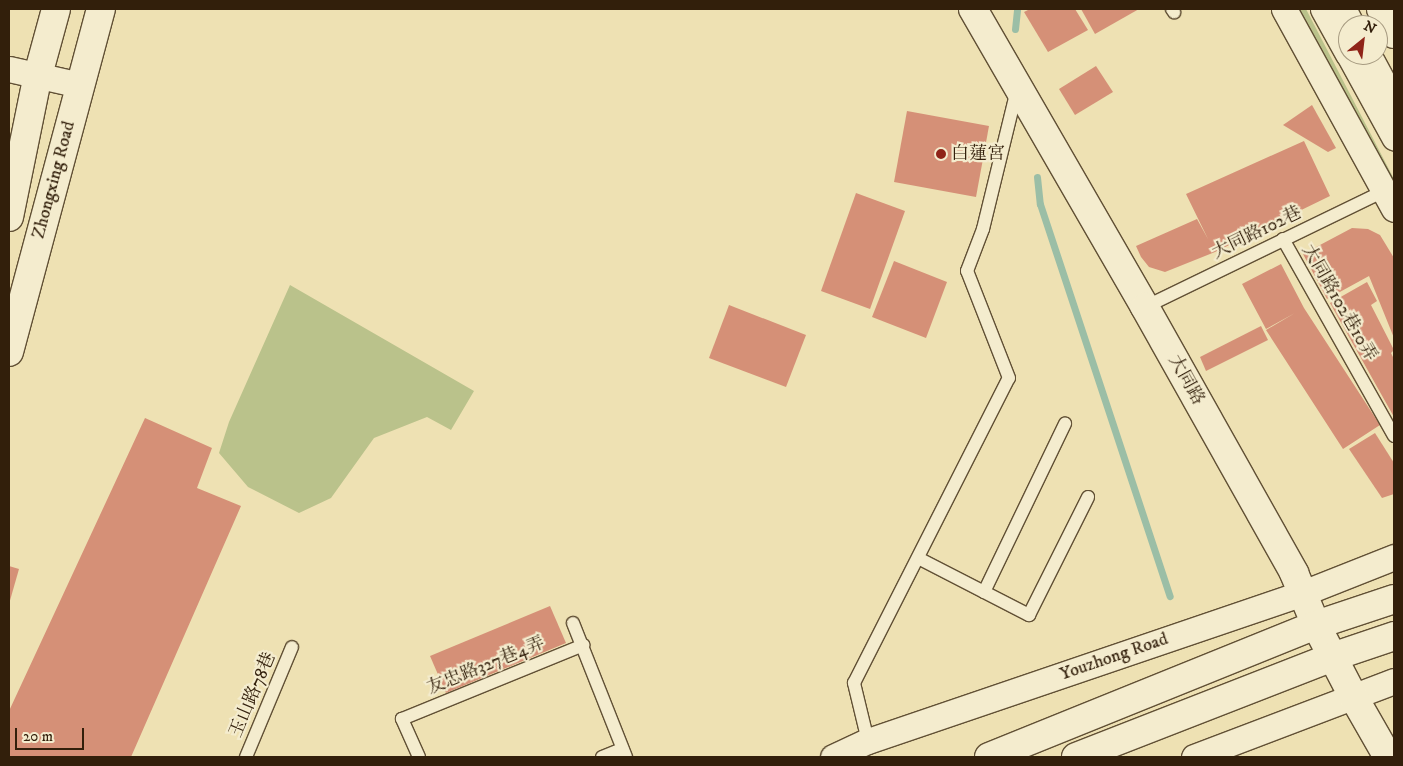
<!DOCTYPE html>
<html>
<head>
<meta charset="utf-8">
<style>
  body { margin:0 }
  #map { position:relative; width:1403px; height:766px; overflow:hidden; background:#eee1b3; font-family:"IM FELL DW Pica","Noto Serif TC",serif }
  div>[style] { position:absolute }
  .green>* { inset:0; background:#bac28b }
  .stream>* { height:7px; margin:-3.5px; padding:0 3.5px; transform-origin:3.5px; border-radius:3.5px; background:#9bbea6 }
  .building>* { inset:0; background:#d59077 }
  .roads { filter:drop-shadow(1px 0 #615035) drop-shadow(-1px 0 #615035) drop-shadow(0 1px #615035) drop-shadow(0 -1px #615035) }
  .service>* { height:12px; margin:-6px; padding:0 6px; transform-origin:6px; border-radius:6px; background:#f4ecce }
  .minor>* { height:25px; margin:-12.5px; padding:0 12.5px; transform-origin:12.5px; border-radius:12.5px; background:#f4ecce }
  .tertiary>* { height:28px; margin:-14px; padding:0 14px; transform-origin:14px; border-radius:14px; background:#f4ecce }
  .dots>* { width:14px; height:14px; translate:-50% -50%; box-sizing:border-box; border:2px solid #f4ecce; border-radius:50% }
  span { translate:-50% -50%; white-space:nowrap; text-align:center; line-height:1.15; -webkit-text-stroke:4.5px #f4ecce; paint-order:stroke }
  .poi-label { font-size:18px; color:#321f0b }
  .left { translate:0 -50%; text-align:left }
  .street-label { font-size:18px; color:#321f0b }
  .frame { position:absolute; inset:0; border:10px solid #321f0b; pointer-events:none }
  .north { position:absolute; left:1338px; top:15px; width:50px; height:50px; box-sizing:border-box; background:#f4ecce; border:1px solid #a69a80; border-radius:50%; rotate:29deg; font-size:14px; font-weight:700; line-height:20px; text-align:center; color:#321f0b }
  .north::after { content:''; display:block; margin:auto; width:18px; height:22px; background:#8f2418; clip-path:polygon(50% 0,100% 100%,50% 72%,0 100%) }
  .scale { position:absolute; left:15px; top:728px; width:69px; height:22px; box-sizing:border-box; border:2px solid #321f0b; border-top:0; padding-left:6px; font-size:15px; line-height:18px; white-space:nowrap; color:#321f0b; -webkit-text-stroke:4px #f4ecce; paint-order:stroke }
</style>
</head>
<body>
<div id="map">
  <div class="green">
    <i style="clip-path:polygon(1294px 9px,1306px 9px,1394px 179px,1394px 190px)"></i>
    <i style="clip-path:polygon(290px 285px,474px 391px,451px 430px,427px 417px,374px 438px,331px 498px,299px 513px,248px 487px,219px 453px,229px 422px)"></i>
  </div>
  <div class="stream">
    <i style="left:1015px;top:29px;width:20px;rotate:-84deg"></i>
    <i style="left:1037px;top:177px;width:27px;rotate:84deg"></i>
    <i style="left:1040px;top:204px;width:413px;rotate:71.7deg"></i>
  </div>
  <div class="building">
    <i style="clip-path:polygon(1030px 9px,1075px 9px,1088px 30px,1048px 52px,1024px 12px)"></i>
    <i style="clip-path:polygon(1081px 9px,1139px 9px,1095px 34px)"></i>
    <i style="clip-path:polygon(1096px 66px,1113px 92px,1075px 115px,1059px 89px)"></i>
    <i style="clip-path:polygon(1312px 105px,1336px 148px,1328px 152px,1283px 125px)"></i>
    <i style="clip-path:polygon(907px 111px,989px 126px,976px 197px,894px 182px)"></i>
    <i style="clip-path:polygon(1304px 141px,1330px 196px,1215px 252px,1165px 272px,1149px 267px,1141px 257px,1136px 246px,1197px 219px,1208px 239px,1186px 194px)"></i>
    <i style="clip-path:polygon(856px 193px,905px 211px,870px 309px,821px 291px)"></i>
    <i style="clip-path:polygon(1352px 228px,1368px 229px,1380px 235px,1394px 258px,1394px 338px,1369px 276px,1327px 299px,1303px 254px)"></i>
    <i style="clip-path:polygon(894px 261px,947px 282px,926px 338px,872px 317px)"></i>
    <i style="clip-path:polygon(1281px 264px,1304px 308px,1380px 425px,1343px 449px,1266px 330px,1295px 313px,1266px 329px,1242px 284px)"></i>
    <i style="clip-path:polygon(1367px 282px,1377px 301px,1371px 305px,1394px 350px,1391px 353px,1394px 359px,1394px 417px,1330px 303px)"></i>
    <i style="clip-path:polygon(729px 305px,806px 335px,786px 387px,709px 358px)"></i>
    <i style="clip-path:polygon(1261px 326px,1268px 340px,1206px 371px,1200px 357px)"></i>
    <i style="clip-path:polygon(145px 418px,212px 448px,197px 488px,241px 506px,131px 757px,9px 757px,9px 711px)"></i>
    <i style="clip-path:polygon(1375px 433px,1394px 463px,1394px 494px,1382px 498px,1349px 449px)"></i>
    <i style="clip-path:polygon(9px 566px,19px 569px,9px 604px)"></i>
    <i style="clip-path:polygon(550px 606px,566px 643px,446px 693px,430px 656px)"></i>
  </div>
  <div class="roads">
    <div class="service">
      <i style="left:1172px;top:9px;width:4px;rotate:56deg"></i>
      <i style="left:1283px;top:239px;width:226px;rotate:60.6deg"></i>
      <i style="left:1145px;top:307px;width:266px;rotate:-25.9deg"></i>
      <i style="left:918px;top:558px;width:125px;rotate:27.2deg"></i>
      <i style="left:1029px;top:615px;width:132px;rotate:-63.4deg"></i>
      <i style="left:984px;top:592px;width:187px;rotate:-64.3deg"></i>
      <i style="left:573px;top:623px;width:144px;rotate:68.4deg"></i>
      <i style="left:868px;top:741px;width:60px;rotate:-103.6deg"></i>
      <i style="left:854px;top:683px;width:342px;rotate:-63.1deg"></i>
      <i style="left:1009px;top:378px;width:115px;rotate:-111.4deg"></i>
      <i style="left:967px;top:271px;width:45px;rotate:-69.1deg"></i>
      <i style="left:983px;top:229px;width:143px;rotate:-76.3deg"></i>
      <i style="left:246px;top:757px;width:119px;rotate:-67.3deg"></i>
      <i style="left:419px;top:757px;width:42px;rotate:-114.1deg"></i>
      <i style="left:402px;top:719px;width:196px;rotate:-22.2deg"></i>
      <i style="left:602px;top:757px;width:22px;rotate:-22deg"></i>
    </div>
    <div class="minor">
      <i style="left:1284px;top:9px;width:228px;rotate:61.2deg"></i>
      <i style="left:1323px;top:9px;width:51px;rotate:60.9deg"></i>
      <i style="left:1349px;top:55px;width:94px;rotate:61.2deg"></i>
      <i style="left:9px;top:69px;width:73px;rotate:12.7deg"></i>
      <i style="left:833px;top:757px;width:38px;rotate:-25deg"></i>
      <i style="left:868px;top:741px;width:459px;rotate:-18.8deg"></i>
      <i style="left:1303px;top:593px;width:98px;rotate:-21.6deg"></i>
      <i style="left:1194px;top:757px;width:214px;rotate:-20.8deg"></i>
    </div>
    <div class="tertiary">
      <i style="left:973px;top:9px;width:344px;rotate:60deg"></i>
      <i style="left:1145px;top:307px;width:305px;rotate:60.7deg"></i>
      <i style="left:1294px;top:573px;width:56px;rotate:67.1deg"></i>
      <i style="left:1316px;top:625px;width:80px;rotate:62.5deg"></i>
      <i style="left:1353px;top:696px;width:70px;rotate:60.2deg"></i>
      <i style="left:1342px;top:9px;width:18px;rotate:63deg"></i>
      <i style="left:1381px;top:9px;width:28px;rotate:63deg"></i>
      <i style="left:1367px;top:55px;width:57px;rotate:61.6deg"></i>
      <i style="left:9px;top:217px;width:145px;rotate:-78.5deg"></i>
      <i style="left:38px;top:75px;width:68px;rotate:-74.7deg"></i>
      <i style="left:9px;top:352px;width:355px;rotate:-75deg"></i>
      <i style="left:989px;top:757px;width:353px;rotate:-22deg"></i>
      <i style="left:1316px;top:625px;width:82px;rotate:-18.4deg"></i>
      <i style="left:1076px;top:757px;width:275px;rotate:-21.3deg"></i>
      <i style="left:1332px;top:657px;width:65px;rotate:-18.7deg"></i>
    </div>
  </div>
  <div class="dots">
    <i style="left:941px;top:154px;background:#8f2418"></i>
  </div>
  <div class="poi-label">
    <span class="left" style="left:951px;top:154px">白蓮宮</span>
  </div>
  <div class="street-label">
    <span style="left:54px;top:180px;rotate:-75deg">Zhongxing Road</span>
    <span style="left:1257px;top:233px;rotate:-26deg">大同路102巷</span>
    <span style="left:1339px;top:303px;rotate:60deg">大同路102巷10弄</span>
    <span style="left:1186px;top:380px;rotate:61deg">大同路</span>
    <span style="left:1114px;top:657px;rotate:-19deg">Youzhong Road</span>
    <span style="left:486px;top:666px;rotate:-22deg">友忠路327巷4弄</span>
    <span style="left:253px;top:695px;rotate:-67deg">玉山路78巷</span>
  </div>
  <div class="frame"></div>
  <div class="north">N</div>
  <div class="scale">20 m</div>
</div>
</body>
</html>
